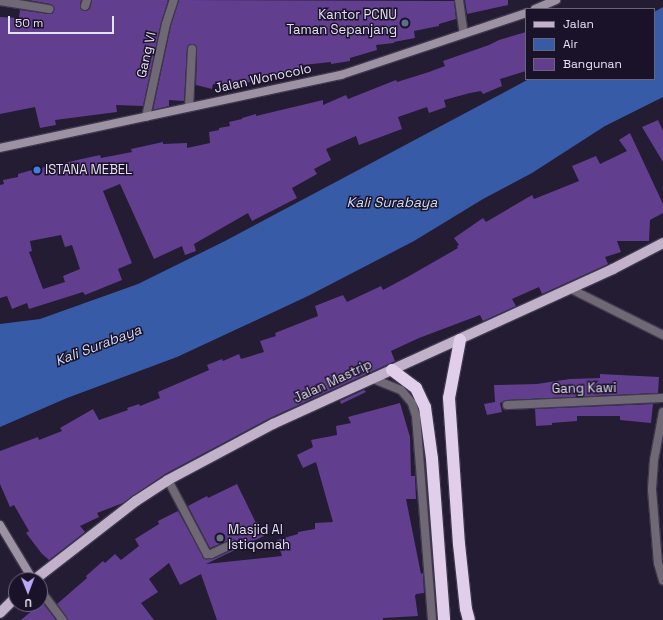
<!DOCTYPE html>
<html>
<head>
<meta charset="utf-8">
<style>
  body { margin:0 }
  #map { position:relative; width:663px; height:620px; overflow:hidden; background:#231c33; font-family:"Space Grotesk",sans-serif }
  div>[style] { position:absolute }
  .water>* { inset:0; background:#385ba8 }
  .building>* { inset:0; background:#623e8f }
  .roads { filter:drop-shadow(1px 0 #3e384e) drop-shadow(-1px 0 #3e384e) drop-shadow(0 1px #3e384e) drop-shadow(0 -1px #3e384e) }
  .service>* { height:8px; margin:-4px; padding:0 4px; transform-origin:4px; border-radius:4px; background:#706874 }
  .minor>* { height:8px; margin:-4px; padding:0 4px; transform-origin:4px; border-radius:4px; background:#706874 }
  .secondary>* { height:8px; margin:-4px; padding:0 4px; transform-origin:4px; border-radius:4px; background:#9d91a4 }
  .primary>* { height:10px; margin:-5px; padding:0 5px; transform-origin:5px; border-radius:5px; background:#c1b1c9 }
  .motorway>* { height:12px; margin:-6px; padding:0 6px; transform-origin:6px; border-radius:6px; background:#e1ceeb }
  .dots>* { width:11px; height:11px; translate:-50% -50%; box-sizing:border-box; border:2px solid #191229; border-radius:50% }
  span { translate:-50% -50%; white-space:nowrap; text-align:center; line-height:1.15; -webkit-text-stroke:3px #191229; paint-order:stroke }
  .poi-label { font-size:13px; color:#e5e1f1 }
  .right { translate:-100% -50%; text-align:right }
  .left { translate:0 -50%; text-align:left }
  .street-label { font-size:13px; color:#e5e1f1 }
  .water-label { font-size:14px; color:#d1dcf1; font-style:italic }
  .legend { position:absolute; left:525px; top:8px; width:130px; height:72px; box-sizing:border-box; background:#191229; border:1px solid #6b6579; margin:0; padding:5px 7px; list-style:none; font-size:12px; color:#e5e1f1 }
  .legend li { display:flex; align-items:center; gap:8px; height:20px }
  .legend b { width:20px; border:1px solid #6b6579 }
  .north { position:absolute; left:8px; top:572px; width:40px; height:40px; box-sizing:border-box; background:#191229; border:1px solid #6b6579; border-radius:50%; rotate:179deg; font-size:11px; font-weight:700; line-height:16px; text-align:center; color:#e5e1f1 }
  .north::after { content:''; display:block; margin:auto; width:14px; height:18px; background:#bbaaf6; clip-path:polygon(50% 0,100% 100%,50% 72%,0 100%) }
  .scale { position:absolute; left:8px; top:16px; width:106px; height:18px; box-sizing:border-box; border:2px solid #e5e1f1; border-top:0; padding-left:5px; font-size:12px; line-height:14px; white-space:nowrap; color:#e5e1f1; -webkit-text-stroke:3px #191229; paint-order:stroke }
</style>
</head>
<body>
<div id="map">
  <div class="water">
    <i style="clip-path:polygon(663px 7px,663px 97px,605px 126px,532px 173px,483px 199px,414px 241px,308px 296px,177px 357px,67px 398px,0 427px,0 324px,40px 319px,138px 284px,225px 241px,529px 79px,654px 79px,654px 12px)"></i>
  </div>
  <div class="building">
    <i style="clip-path:polygon(28px 0,81px 0,80px 7px,86px 11px,90px 8px,92px 0,168px 0,161px 23px,143px 106px,116px 105px,117px 112px,55px 120px,56px 125px,40px 128px,35px 107px,0 114px,0 17px,19px 18px,20px 10px,49px 14px,54px 10px,54px 7px,50px 4px)"></i>
    <i style="clip-path:polygon(179px 0,454px 1px,456px 19px,439px 24px,439px 26px,414px 31px,415px 38px,394px 42px,394px 43px,376px 45px,377px 50px,350px 58px,350px 61px,331px 64px,331px 62px,303px 65px,304px 71px,284px 73px,284px 75px,275px 75px,231px 87px,213px 84px,212px 89px,196px 85px,197px 49px,195px 45px,190px 44px,187px 49px,184px 101px,169px 100px,169px 106px,153px 110px,171px 25px)"></i>
    <i style="clip-path:polygon(465px 0,508px 0,508px 5px,467px 14px)"></i>
    <i style="clip-path:polygon(evenodd,526px 32px,526px 71px,500px 79px,502px 86px,483px 94px,481px 91px,470px 93px,444px 100px,446px 107px,429px 113px,427px 107px,398px 117px,402px 129px,359px 145px,356px 136px,326px 149px,331px 160px,314px 169px,317px 174px,292px 188px,297px 198px,252px 221px,248px 213px,194px 244px,196px 251px,185px 255px,182px 246px,154px 259px,120px 184px,103px 191px,132px 263px,118px 269px,122px 280px,85px 295px,83px 292px,29px 309px,27px 303px,12px 309px,7px 296px,0 298px,0 185px,4px 184px,3px 180px,18px 177px,18px 174px,32px 170px,100px 155px,101px 158px,132px 152px,131px 149px,163px 142px,163px 144px,187px 143px,187px 148px,210px 143px,209px 132px,219px 130px,219px 128px,230px 126px,229px 122px,242px 119px,242px 118px,256px 114px,256px 116px,323px 100px,323px 105px,346px 95px,348px 99px,396px 80px,397px 82px,429px 72px,445px 66px,443px 61px,489px 45px,499px 40px,526px 32px,61px 235px,65px 247px,72px 245px,80px 269px,63px 276px,65px 282px,43px 289px,29px 252px,32px 251px,30px 241px,61px 235px)"></i>
    <i style="clip-path:polygon(658px 120px,663px 131px,663px 162px,642px 127px)"></i>
    <i style="clip-path:polygon(630px 133px,663px 204px,663px 213px,650px 220px,649px 241px,617px 241px,621px 252px,605px 257px,608px 264px,542px 294px,539px 287px,512px 299px,516px 306px,483px 321px,480px 315px,419px 338px,391px 351px,395px 361px,270px 418px,165px 474px,123px 503px,97px 513px,99px 517px,80px 526px,85px 532px,49px 560px,42px 554px,26px 533px,29px 531px,14px 505px,10px 507px,0 484px,0 451px,38px 437px,39px 440px,62px 431px,60px 428px,93px 409px,99px 420px,128px 410px,127px 408px,139px 404px,140px 406px,160px 398px,158px 392px,209px 370px,207px 365px,222px 359px,223px 361px,239px 354px,241px 359px,264px 352px,260px 341px,276px 336px,275px 333px,318px 316px,315px 306px,343px 295px,347px 302px,381px 286px,383px 290px,411px 275px,458px 248px,457px 246px,459px 245px,454px 238px,483px 218px,486px 222px,532px 195px,534px 199px,579px 181px,572px 166px,596px 156px,600px 164px,627px 151px,619px 140px)"></i>
    <i style="clip-path:polygon(600px 374px,659px 377px,658px 393px,507px 400px,500px 403px,502px 412px,487px 415px,484px 404px,495px 402px,494px 385px,537px 384px,570px 379px,600px 378px)"></i>
    <i style="clip-path:polygon(364px 390px,366px 392px,341px 404px,340px 401px)"></i>
    <i style="clip-path:polygon(400px 403px,410px 437px,411px 476px,415px 476px,416px 499px,406px 499px,421px 574px,423px 573px,424px 593px,416px 594px,415px 596px,418px 616px,383px 618px,383px 620px,217px 620px,201px 574px,180px 585px,169px 563px,149px 579px,158px 592px,141px 603px,154px 620px,68px 620px,57px 604px,87px 578px,86px 576px,103px 561px,105px 563px,115px 554px,121px 560px,139px 546px,135px 539px,159px 524px,158px 521px,178px 511px,204px 558px,213px 559px,234px 549px,237px 542px,232px 539px,210px 548px,188px 506px,207px 496px,208px 498px,237px 484px,256px 523px,257px 522px,264px 536px,206px 564px,282px 556px,277px 540px,298px 534px,298px 532px,315px 529px,315px 523px,333px 522px,316px 462px,303px 468px,297px 455px,313px 447px,311px 440px,337px 435px,336px 426px,351px 423px,348px 417px)"></i>
    <i style="clip-path:polygon(653px 404px,651px 423px,620px 420px,620px 416px,577px 416px,577px 421px,552px 423px,552px 425px,536px 426px,535px 409px)"></i>
    <i style="clip-path:polygon(42px 602px,56px 620px,21px 620px,40px 604px)"></i>
  </div>
  <div class="roads">
    <div class="service">
      <i style="left:189px;top:107px;width:58px;rotate:-87deg"></i>
      <i style="left:571px;top:289px;width:103px;rotate:26.6deg"></i>
      <i style="left:371px;top:378px;width:32px;rotate:22deg"></i>
      <i style="left:401px;top:390px;width:17px;rotate:50deg"></i>
      <i style="left:412px;top:403px;width:14px;rotate:73deg"></i>
      <i style="left:416px;top:416px;width:205px;rotate:85.5deg"></i>
      <i style="left:663px;top:412px;width:49px;rotate:100.6deg"></i>
      <i style="left:654px;top:460px;width:30px;rotate:94deg"></i>
      <i style="left:652px;top:490px;width:73px;rotate:85.3deg"></i>
      <i style="left:658px;top:563px;width:18px;rotate:74deg"></i>
    </div>
    <div class="minor">
      <i style="left:459px;top:0;width:34px;rotate:82deg"></i>
      <i style="left:0;top:1px;width:50px;rotate:9.3deg"></i>
      <i style="left:85px;top:6px;width:6px;rotate:-72deg"></i>
      <i style="left:146px;top:117px;width:95px;rotate:-77.9deg"></i>
      <i style="left:166px;top:24px;width:25px;rotate:-72deg"></i>
      <i style="left:507px;top:405px;width:156px;rotate:-2.6deg"></i>
      <i style="left:168px;top:480px;width:84px;rotate:62.2deg"></i>
      <i style="left:207px;top:554px;width:4px"></i>
      <i style="left:211px;top:554px;width:23px;rotate:-25deg"></i>
      <i style="left:40px;top:590px;width:38px;rotate:53deg"></i>
    </div>
    <div class="secondary">
      <i style="left:535px;top:9px;width:23px;rotate:-23deg"></i>
      <i style="left:0;top:148px;width:349px;rotate:-12.1deg"></i>
      <i style="left:341px;top:75px;width:195px;rotate:-18.5deg"></i>
      <i style="left:0;top:525px;width:64px;rotate:59deg"></i>
    </div>
    <div class="primary">
      <i style="left:34px;top:580px;width:129px;rotate:-37.8deg"></i>
      <i style="left:136px;top:501px;width:38px;rotate:-33deg"></i>
      <i style="left:168px;top:480px;width:119px;rotate:-28.1deg"></i>
      <i style="left:273px;top:424px;width:374px;rotate:-24.5deg"></i>
      <i style="left:613px;top:269px;width:56px;rotate:-27.5deg"></i>
      <i style="left:0;top:613px;width:23px;rotate:-45deg"></i>
    </div>
    <div class="motorway">
      <i style="left:460px;top:340px;width:59px;rotate:100.7deg"></i>
      <i style="left:449px;top:398px;width:146px;rotate:86.1deg"></i>
      <i style="left:459px;top:544px;width:65px;rotate:83.9deg"></i>
      <i style="left:466px;top:609px;width:11px;rotate:75deg"></i>
      <i style="left:392px;top:370px;width:30px;rotate:37deg"></i>
      <i style="left:416px;top:388px;width:21px;rotate:65deg"></i>
      <i style="left:425px;top:407px;width:52px;rotate:82.3deg"></i>
      <i style="left:432px;top:459px;width:161px;rotate:85.7deg"></i>
    </div>
  </div>
  <div class="dots">
    <i style="left:405px;top:23px;background:#5c6f8a"></i>
    <i style="left:37px;top:170px;background:#3f7fe0"></i>
    <i style="left:220px;top:538px;background:#6b7280"></i>
  </div>
  <div class="poi-label">
    <span class="right" style="left:397px;top:23px">Kantor PCNU<br>Taman Sepanjang</span>
    <span class="left" style="left:45px;top:170px">ISTANA MEBEL</span>
    <span class="left" style="left:228px;top:538px">Masjid Al<br>Istiqomah</span>
  </div>
  <div class="street-label">
    <span style="left:147px;top:55px;rotate:-77deg">Gang VI</span>
    <span style="left:263px;top:79px;rotate:-12deg">Jalan Wonocolo</span>
    <span style="left:333px;top:382px;rotate:-25deg">Jalan Mastrip</span>
    <span style="left:584px;top:389px;rotate:-1deg">Gang Kawi</span>
  </div>
  <div class="water-label">
    <span style="left:392px;top:202px">Kali Surabaya</span>
    <span style="left:98px;top:345px;rotate:-21deg">Kali Surabaya</span>
  </div>
  <ul class="legend">
  <li><b style="height:5px;background:#c1b1c9"></b>Jalan</li>
  <li><b style="height:11px;background:#385ba8"></b>Air</li>
  <li><b style="height:11px;background:#623e8f"></b>Bangunan</li>
  </ul>
  <div class="north">U</div>
  <div class="scale">50 m</div>
</div>
</body>
</html>
